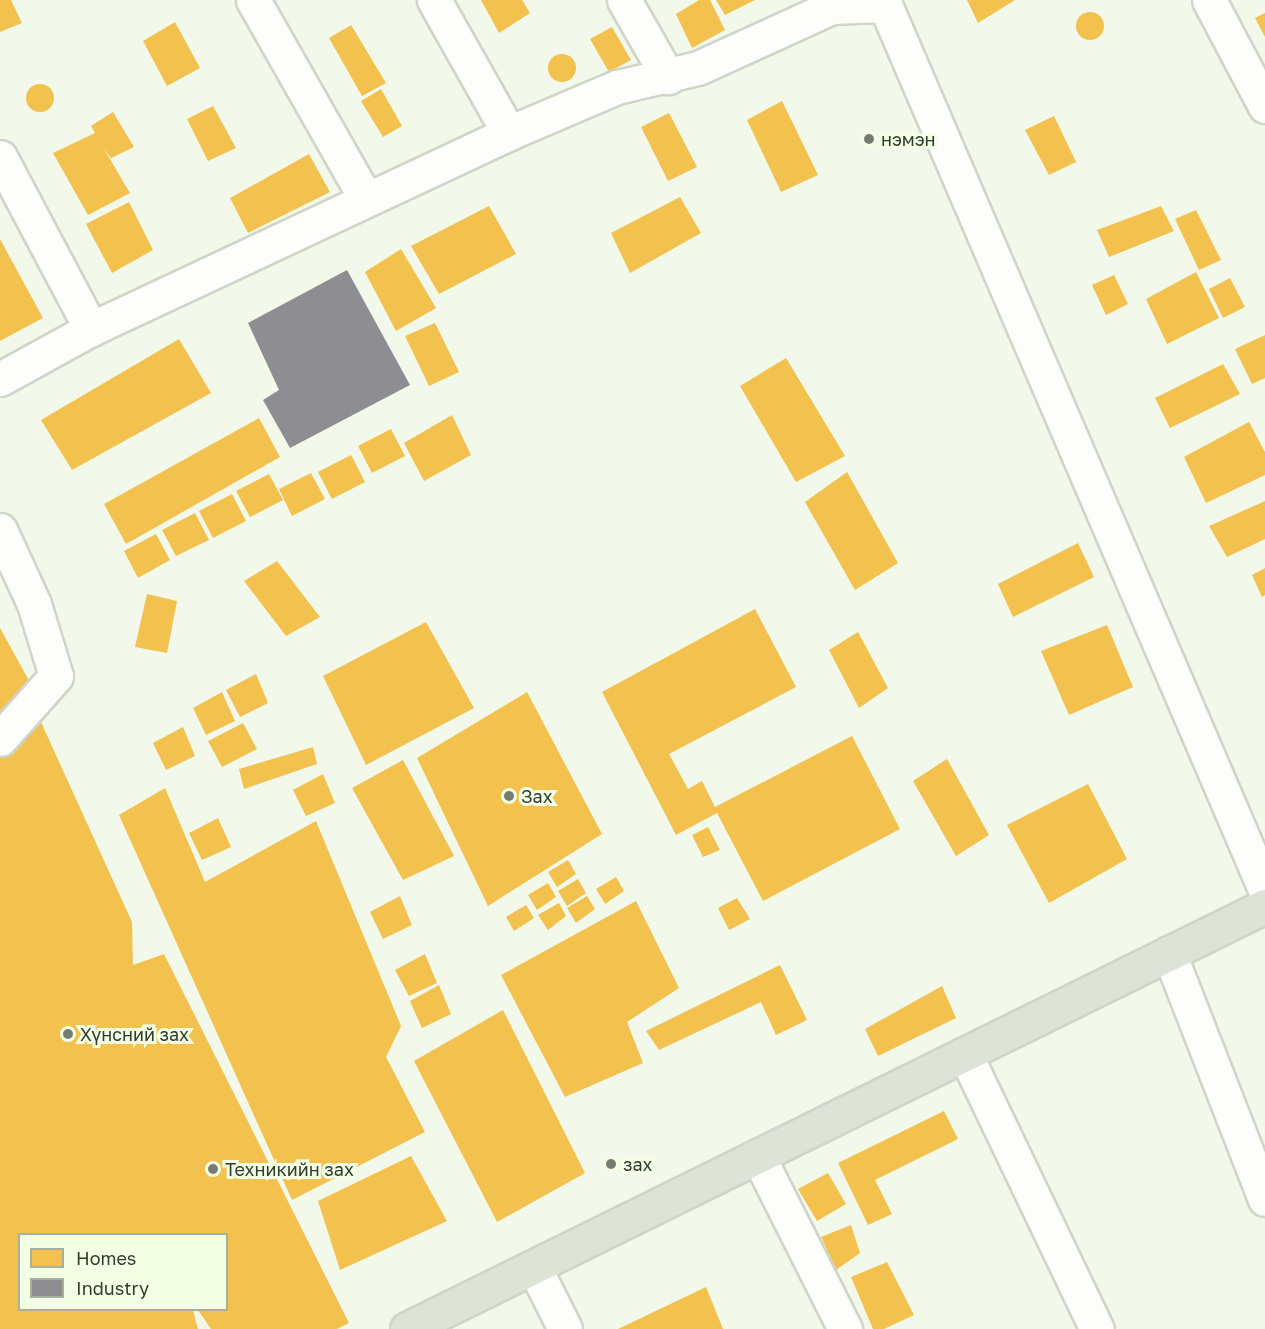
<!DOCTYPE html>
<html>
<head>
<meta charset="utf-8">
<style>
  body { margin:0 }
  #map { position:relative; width:1265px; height:1329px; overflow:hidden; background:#f2f9eb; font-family:"Golos Text",sans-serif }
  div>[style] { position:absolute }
  .homes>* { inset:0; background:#f2c14e }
  .round { border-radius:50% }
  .industry>* { inset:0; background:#8d8d92 }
  .roads { filter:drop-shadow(2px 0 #cfd5c9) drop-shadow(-2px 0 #cfd5c9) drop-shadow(0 2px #cfd5c9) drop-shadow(0 -2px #cfd5c9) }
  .minor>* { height:33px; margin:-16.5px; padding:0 16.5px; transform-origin:16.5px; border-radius:16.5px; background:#fdfefc }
  .major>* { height:33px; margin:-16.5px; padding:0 16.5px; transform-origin:16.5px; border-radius:16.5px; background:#dee3d8 }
  .dots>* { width:16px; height:16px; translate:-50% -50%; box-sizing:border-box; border:3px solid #f3ffe5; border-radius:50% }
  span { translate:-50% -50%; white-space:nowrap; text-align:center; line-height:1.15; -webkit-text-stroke:6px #f3ffe5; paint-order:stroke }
  .poi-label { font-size:18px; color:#343a2e }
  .left { translate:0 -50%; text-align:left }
  .legend { position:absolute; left:18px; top:1233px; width:210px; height:78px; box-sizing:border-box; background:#f3ffe5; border:2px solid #a7b09c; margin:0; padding:8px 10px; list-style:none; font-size:18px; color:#343a2e }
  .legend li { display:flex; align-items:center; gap:12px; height:30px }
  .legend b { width:30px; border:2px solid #a7b09c }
</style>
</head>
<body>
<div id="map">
  <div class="homes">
    <i style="clip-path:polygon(0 0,11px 0,22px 23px,0 32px)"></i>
    <i style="clip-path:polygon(481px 0,522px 0,530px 13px,499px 33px)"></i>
    <i style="clip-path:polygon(699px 0,710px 0,725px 30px,692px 48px,676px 14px)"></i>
    <i style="clip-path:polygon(716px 0,755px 0,725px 15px)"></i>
    <i style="clip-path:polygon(967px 0,1015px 0,978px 23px)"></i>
    <i class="round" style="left:1076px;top:12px;width:28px;height:28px"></i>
    <i style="clip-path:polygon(1265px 13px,1265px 37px,1255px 18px)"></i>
    <i style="clip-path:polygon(175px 22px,200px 68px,167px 86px,143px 41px)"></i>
    <i style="clip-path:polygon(351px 25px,386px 83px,362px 96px,329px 38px)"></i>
    <i style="clip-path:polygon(612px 27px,631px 60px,609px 72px,590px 39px)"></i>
    <i class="round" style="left:548px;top:54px;width:28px;height:28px"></i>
    <i class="round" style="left:26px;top:84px;width:28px;height:28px"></i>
    <i style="clip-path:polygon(381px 89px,402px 126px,383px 137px,361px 101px)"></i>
    <i style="clip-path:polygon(782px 101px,818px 175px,781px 192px,747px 120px)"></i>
    <i style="clip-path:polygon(213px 106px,236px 148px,208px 161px,187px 119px)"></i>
    <i style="clip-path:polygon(113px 112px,134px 147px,111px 158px,104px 149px,130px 193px,88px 215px,53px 153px,95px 133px,91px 126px)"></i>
    <i style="clip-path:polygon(669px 113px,697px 167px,668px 181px,641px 127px)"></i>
    <i style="clip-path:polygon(1054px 116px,1076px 162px,1049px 175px,1025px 130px)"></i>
    <i style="clip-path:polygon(309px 154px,330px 192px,248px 233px,230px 198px)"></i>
    <i style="clip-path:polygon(680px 197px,701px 233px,630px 273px,611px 233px)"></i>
    <i style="clip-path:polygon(129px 202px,153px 250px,112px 273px,86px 224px)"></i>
    <i style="clip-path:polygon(489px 206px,516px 254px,439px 294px,411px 246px)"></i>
    <i style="clip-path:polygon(1161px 206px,1174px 231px,1109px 257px,1097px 230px)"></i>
    <i style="clip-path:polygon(1196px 210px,1221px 260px,1199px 270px,1175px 219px)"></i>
    <i style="clip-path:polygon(0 239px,43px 318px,0 341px)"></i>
    <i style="clip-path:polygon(401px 249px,436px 308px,396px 331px,365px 272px)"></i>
    <i style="clip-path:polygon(1196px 272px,1219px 318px,1167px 344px,1146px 299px)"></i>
    <i style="clip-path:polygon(1114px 275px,1128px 304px,1106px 315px,1092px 285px)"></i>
    <i style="clip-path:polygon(1230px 278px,1245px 307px,1223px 318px,1209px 289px)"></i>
    <i style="clip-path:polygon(435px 323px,459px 372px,429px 386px,405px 336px)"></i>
    <i style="clip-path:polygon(1265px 335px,1265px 378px,1252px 384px,1235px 349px)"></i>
    <i style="clip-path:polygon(179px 339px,211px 393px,72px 470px,41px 420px)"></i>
    <i style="clip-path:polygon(786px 358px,845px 456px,796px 482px,740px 386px)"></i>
    <i style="clip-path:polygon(1223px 364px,1240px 394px,1170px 428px,1155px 398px)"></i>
    <i style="clip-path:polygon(452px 415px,471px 455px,424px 481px,404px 443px)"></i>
    <i style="clip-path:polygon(259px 418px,280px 457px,126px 544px,104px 504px)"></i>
    <i style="clip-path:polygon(1249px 422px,1265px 452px,1265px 475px,1206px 503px,1184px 457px)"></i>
    <i style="clip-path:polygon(391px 429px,405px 456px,372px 473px,358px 446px)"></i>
    <i style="clip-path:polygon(351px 455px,365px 482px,332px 499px,318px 472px)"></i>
    <i style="clip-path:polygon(847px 472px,898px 563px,855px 590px,805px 502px)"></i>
    <i style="clip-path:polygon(311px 473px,325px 499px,292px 516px,279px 489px)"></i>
    <i style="clip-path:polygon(269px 474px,283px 500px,250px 517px,236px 491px)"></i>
    <i style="clip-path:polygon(232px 494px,246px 521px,213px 538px,199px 511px)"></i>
    <i style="clip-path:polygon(1265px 501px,1265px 539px,1227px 557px,1209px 526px)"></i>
    <i style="clip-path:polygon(195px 513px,209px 540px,176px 556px,162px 530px)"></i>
    <i style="clip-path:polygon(156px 534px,170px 560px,138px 578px,124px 551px)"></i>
    <i style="clip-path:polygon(1078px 543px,1094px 577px,1013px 617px,998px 584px)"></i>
    <i style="clip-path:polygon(277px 561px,320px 617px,286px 636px,244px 581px)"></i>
    <i style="clip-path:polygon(1265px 568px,1265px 595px,1262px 597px,1252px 575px)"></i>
    <i style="clip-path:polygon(147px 594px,177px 601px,167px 653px,135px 647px)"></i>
    <i style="clip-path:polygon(755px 609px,796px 687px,669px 754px,688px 789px,702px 781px,715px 807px,852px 736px,900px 829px,763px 901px,717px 813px,676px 835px,602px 692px)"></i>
    <i style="clip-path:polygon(426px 622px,474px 708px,366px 765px,323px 676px)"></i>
    <i style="clip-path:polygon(1107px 625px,1133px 687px,1069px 715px,1041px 651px)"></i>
    <i style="clip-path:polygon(0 628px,31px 684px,25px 687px,132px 922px,133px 965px,164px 954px,349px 1323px,337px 1329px,211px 1329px,198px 1310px,226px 1310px,226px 1234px,20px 1234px,20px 1310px,193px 1310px,198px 1329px,0 1329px)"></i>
    <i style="clip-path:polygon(858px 632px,888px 688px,859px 708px,829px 650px)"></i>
    <i style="clip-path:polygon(256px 674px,268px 703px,240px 717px,226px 690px)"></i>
    <i style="clip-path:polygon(222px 692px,235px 721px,206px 735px,193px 708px)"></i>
    <i style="clip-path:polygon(527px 692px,602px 834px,488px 906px,417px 758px)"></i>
    <i style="clip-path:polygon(243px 723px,257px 749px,222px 767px,208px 741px)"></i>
    <i style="clip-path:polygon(183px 727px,195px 756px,166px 770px,153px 743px)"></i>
    <i style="clip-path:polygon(313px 747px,317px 764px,244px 789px,239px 769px)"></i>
    <i style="clip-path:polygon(947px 759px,989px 835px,956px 856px,913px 781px)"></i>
    <i style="clip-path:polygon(403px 760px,454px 856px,403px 880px,352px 788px)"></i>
    <i style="clip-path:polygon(323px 774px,335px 803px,306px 816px,293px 790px)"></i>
    <i style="clip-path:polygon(1088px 784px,1127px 859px,1049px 903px,1007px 825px)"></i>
    <i style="clip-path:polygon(165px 788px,205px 882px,316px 821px,401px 1026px,386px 1057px,425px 1132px,292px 1200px,119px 815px)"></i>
    <i style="clip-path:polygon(218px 818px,231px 847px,202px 860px,189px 833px)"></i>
    <i style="clip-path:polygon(708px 827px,720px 850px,703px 857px,692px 835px)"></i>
    <i style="clip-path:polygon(568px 860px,576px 874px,557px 887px,548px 872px)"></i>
    <i style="clip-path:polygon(616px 877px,624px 891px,605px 904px,596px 889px)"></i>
    <i style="clip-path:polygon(578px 879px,586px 893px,567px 906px,558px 891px)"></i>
    <i style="clip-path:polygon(548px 883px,556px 897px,537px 910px,528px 895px)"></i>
    <i style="clip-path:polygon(400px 896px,412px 925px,383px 939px,370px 912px)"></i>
    <i style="clip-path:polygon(587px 896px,595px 909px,576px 923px,567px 908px)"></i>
    <i style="clip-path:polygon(737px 898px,750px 919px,729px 930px,718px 908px)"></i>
    <i style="clip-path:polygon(636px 901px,679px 988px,627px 1022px,643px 1063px,565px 1097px,501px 975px)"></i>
    <i style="clip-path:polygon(559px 903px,566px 916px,548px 930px,538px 915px)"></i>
    <i style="clip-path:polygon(526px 905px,534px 918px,514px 931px,506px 917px)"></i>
    <i style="clip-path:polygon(425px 954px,437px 983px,409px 996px,395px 970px)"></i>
    <i style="clip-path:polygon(780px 965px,807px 1020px,776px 1035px,761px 1002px,659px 1050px,646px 1031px)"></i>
    <i style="clip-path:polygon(439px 985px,451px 1014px,422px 1028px,410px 1001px)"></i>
    <i style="clip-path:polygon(942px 986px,956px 1018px,878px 1056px,865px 1029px)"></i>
    <i style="clip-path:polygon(503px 1010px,585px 1173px,497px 1222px,414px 1061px)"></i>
    <i style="clip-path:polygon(944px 1111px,958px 1139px,875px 1180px,892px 1214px,868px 1225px,838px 1163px)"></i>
    <i style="clip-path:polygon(411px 1156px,447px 1221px,340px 1270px,318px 1201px)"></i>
    <i style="clip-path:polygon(828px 1173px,846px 1204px,817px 1221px,798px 1189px)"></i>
    <i style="clip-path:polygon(851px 1225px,860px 1253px,836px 1270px,821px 1237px)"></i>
    <i style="clip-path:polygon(887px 1262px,914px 1315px,884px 1329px,873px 1329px,851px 1277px)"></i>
    <i style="clip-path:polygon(706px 1287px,723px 1329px,618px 1329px)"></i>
  </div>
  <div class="industry">
    <i style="clip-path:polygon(347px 270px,410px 385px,290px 448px,263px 400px,279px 390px,248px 323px)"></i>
  </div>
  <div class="roads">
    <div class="minor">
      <i style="left:253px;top:0;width:219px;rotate:60.4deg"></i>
      <i style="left:434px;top:0;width:153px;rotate:60.6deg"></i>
      <i style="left:624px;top:0;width:89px;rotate:60.3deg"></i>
      <i style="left:883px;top:0;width:968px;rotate:66.75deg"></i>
      <i style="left:1209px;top:0;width:120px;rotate:62.2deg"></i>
      <i style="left:0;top:157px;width:195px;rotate:62.1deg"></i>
      <i style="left:0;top:379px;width:104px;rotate:-28.8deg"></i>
      <i style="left:91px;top:329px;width:462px;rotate:-25.1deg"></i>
      <i style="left:509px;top:133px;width:117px;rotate:-23.1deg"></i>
      <i style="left:617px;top:87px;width:83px;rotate:-13.2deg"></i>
      <i style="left:698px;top:68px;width:147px;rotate:-24.5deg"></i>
      <i style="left:832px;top:7px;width:53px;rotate:-2.2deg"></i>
      <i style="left:0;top:530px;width:81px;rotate:65.3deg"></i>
      <i style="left:34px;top:604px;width:75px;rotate:73deg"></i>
      <i style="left:56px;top:676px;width:84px;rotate:131.6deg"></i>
      <i style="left:1169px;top:953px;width:264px;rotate:68.7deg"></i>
      <i style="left:965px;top:1054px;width:305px;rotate:64.4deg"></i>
      <i style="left:758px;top:1156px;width:194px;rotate:63.3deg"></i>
      <i style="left:534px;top:1267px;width:69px;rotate:63.4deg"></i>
    </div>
    <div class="major">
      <i style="left:407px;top:1329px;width:957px;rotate:-26.24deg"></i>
    </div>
  </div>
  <div class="dots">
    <i style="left:869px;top:139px;background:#767d70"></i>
    <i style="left:509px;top:796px;background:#767d70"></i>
    <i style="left:68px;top:1034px;background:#767d70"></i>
    <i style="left:611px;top:1164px;background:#767d70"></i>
    <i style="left:213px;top:1169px;background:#767d70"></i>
  </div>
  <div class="poi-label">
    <span class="left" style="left:881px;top:139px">нэмэн</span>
    <span class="left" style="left:521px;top:796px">Зах</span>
    <span class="left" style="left:80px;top:1034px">Хүнсний зах</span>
    <span class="left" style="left:623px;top:1164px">зах</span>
    <span class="left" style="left:225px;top:1169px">Техникийн зах</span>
  </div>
  <ul class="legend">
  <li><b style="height:16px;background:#f2c14e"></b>Homes</li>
  <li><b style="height:16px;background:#8d8d92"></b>Industry</li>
  </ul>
</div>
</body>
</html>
